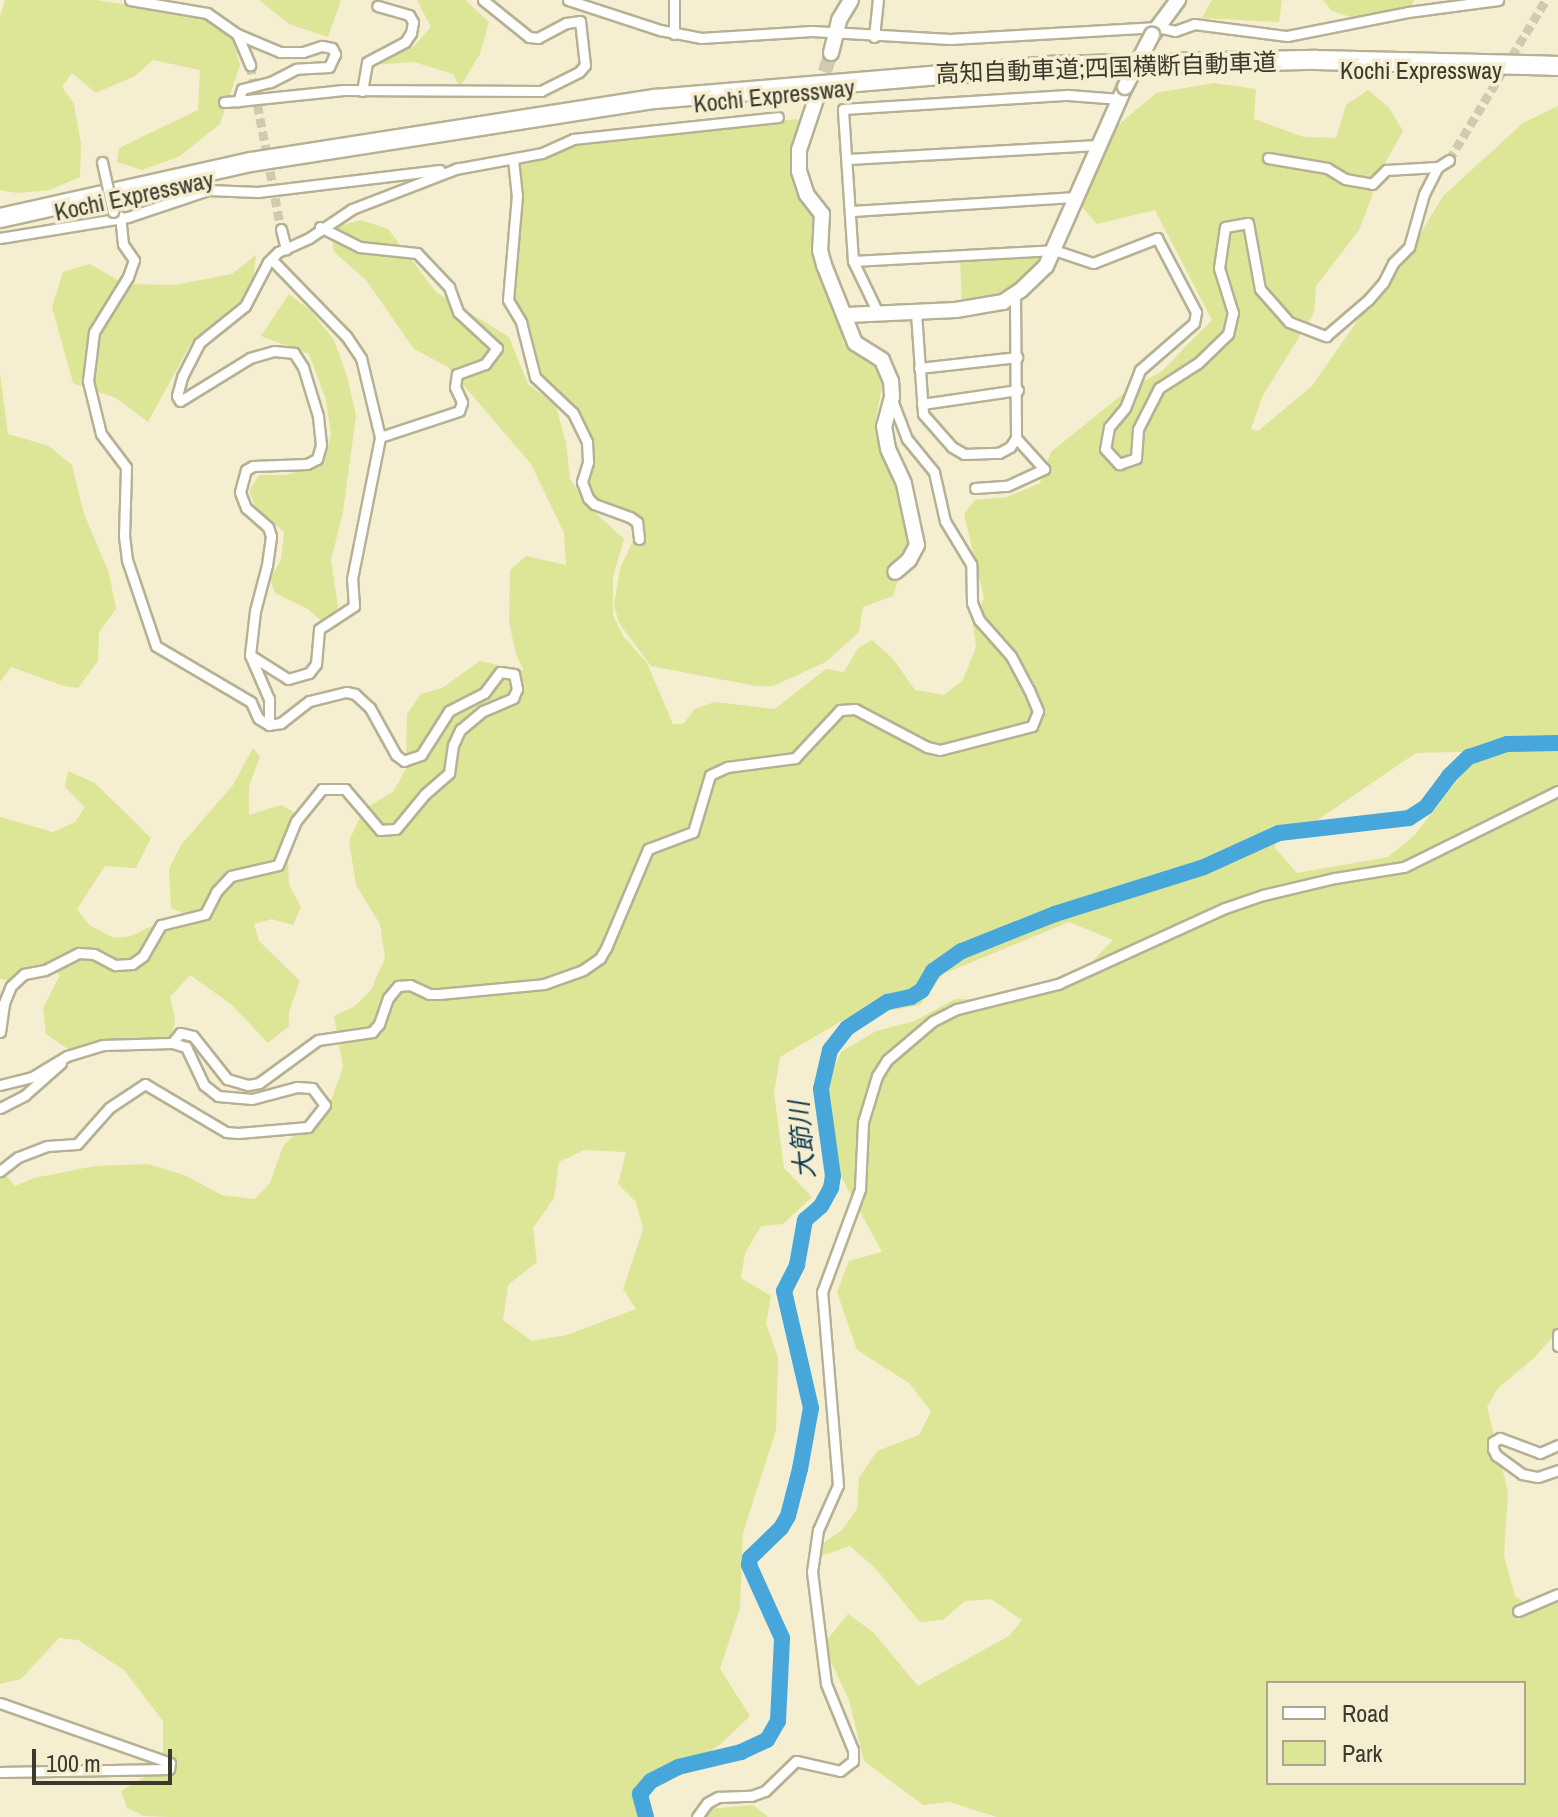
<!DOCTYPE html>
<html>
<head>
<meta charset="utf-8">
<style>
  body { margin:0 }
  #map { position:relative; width:1558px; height:1817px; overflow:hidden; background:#f5eed1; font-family:"Archivo Narrow","Noto Sans JP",sans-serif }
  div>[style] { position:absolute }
  .green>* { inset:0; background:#dde597 }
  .river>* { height:16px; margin:-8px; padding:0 8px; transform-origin:8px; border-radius:8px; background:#47a7da }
  .street-tunnel>* { height:9px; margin-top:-4.5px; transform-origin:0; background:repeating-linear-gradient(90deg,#d0cab0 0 9px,transparent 0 13.5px) }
  .secondary-tunnel>* { height:14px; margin-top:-7px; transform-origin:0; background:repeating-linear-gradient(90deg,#d0cab0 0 14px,transparent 0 21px) }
  .roads { filter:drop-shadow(2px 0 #b6b194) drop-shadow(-2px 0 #b6b194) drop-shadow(0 2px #b6b194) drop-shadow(0 -2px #b6b194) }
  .street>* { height:9px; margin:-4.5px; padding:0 4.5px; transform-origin:4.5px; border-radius:4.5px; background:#fff }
  .secondary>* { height:14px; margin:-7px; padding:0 7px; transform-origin:7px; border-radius:7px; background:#fff }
  .highway>* { height:18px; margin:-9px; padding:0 9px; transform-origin:9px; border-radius:9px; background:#fff }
  .bridges { filter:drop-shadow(2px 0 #b6b194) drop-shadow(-2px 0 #b6b194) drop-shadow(0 2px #b6b194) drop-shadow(0 -2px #b6b194) }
  .street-bridge>* { height:9px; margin:-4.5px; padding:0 4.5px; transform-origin:4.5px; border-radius:4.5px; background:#fff }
  .secondary-bridge>* { height:14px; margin:-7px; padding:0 7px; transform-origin:7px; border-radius:7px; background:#fff }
  span { translate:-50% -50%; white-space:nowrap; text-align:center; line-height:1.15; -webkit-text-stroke:7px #f5eed1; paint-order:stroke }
  .street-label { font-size:24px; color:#3b392d }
  .water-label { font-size:26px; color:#0f394e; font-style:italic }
  .legend { position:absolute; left:1266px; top:1681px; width:260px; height:104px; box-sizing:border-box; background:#f5eed1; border:2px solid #aba68f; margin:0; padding:10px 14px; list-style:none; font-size:24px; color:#3b392d }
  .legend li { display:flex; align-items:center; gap:16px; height:40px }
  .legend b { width:40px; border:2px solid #aba68f }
  .scale { position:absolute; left:32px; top:1749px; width:140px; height:36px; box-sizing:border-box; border:4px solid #3b392d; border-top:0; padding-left:10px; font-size:24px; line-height:28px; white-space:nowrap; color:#3b392d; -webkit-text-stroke:6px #f5eed1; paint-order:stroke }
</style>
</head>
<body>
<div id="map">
  <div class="green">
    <i style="clip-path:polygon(5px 0,95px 0,192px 14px,211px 22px,233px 40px,240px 65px,220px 124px,180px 156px,142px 170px,117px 162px,119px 148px,198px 110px,200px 70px,153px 60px,135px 76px,96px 93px,72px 73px,62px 87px,74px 104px,81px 144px,80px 177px,50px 190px,17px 193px,0 190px,0 16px)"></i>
    <i style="clip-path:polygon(259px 0,341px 0,328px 37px,289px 24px)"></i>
    <i style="clip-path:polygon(417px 0,465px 0,489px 22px,480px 54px,460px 87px,453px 74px,414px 62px,372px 65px,413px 47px,431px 27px)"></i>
    <i style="clip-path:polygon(1212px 0,1282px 0,1279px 22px,1202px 18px)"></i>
    <i style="clip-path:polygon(1323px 0,1414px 0,1412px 5px,1373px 24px,1332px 11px)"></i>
    <i style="clip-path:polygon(evenodd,1214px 83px,1256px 89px,1254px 119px,1304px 137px,1336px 138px,1346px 105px,1368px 90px,1389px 108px,1403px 131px,1384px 165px,1359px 230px,1316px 286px,1314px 313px,1262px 397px,1251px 429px,1258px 431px,1312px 386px,1373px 298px,1400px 268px,1443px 196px,1523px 123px,1558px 106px,1558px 1331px,1534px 1358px,1498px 1388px,1487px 1407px,1508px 1492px,1504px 1556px,1515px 1596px,1532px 1608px,1558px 1598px,1558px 1817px,997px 1817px,949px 1802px,923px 1805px,864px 1761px,849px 1700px,823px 1645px,848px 1614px,874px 1633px,918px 1686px,1009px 1636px,1022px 1620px,991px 1599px,965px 1601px,943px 1620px,920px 1622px,875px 1568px,850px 1546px,821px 1556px,818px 1547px,842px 1530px,857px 1509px,859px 1478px,877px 1451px,919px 1435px,931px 1411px,909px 1383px,857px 1350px,837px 1292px,849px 1261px,882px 1252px,844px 1182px,830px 1148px,824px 1122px,827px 1083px,841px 1052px,876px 1031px,915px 1021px,955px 999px,999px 1000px,1046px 992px,1082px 972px,1113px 940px,1069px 922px,943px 974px,920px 1005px,845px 1019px,780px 1057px,774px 1093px,784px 1168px,812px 1197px,783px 1224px,761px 1226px,745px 1253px,741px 1278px,771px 1296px,766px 1324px,778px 1357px,776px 1430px,743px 1533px,740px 1608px,720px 1669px,750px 1716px,723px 1742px,694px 1763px,652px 1778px,637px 1817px,168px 1817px,144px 1816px,127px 1808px,121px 1791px,153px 1772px,163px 1757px,163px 1721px,124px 1670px,78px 1640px,59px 1638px,21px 1679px,0 1684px,0 1168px,15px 1186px,34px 1178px,95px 1166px,148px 1164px,184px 1175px,222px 1195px,255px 1199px,270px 1183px,283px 1146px,331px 1101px,343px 1067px,334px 1016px,355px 1006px,371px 990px,385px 958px,380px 924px,356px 885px,349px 841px,364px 809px,393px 792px,406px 769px,407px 714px,421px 694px,442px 688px,480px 661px,524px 671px,516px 654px,509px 622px,510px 570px,526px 556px,566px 565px,564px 533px,531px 464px,448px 367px,414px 349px,366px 280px,333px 251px,332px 228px,361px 220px,388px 229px,436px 292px,509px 337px,528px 384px,556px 406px,566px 443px,570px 479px,592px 510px,624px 539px,613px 577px,613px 615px,623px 636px,647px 663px,673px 724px,683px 724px,695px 709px,714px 702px,775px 709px,826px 669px,844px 672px,858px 648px,872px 640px,893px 659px,915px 690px,944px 695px,963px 680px,976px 647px,973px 625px,984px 598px,964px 514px,975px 500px,1007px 497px,1040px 483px,1051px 452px,1124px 393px,1162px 371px,1212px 320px,1155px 210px,1097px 224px,1082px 207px,1096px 166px,1117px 126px,1156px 93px,1214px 83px,1496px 751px,1466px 769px,1414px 836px,1388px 857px,1297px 873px,1275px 848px,1277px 825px,1313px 823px,1416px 753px,1496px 751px,1214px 83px,584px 1150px,626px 1152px,618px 1184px,636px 1202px,643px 1229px,623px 1289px,636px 1309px,567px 1335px,532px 1341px,503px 1320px,508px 1285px,537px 1262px,533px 1228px,554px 1198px,559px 1162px,584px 1150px,1214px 83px,1268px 1683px,1524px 1683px,1524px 1783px,1268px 1783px,1268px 1683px)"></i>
    <i style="clip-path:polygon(797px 119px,800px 123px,791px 156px,793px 181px,812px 210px,839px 313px,843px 342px,850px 350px,874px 362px,883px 381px,875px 423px,883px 457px,896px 479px,911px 545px,895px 566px,898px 580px,893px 596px,863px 607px,859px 632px,826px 662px,773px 686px,756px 686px,651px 666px,619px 623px,614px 605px,620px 569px,634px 538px,641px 539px,640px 522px,634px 512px,603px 503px,592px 494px,588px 477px,593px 449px,586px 425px,573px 405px,540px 374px,526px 317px,522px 317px,513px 300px,523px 197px,520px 166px,524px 161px,590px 141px)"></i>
    <i style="clip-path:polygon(1038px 252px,1042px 258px,1039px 264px,1014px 288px,997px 297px,962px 302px,960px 260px)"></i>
    <i style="clip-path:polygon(256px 255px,252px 292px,190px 345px,148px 422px,116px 398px,73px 383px,52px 307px,63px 272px,90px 264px,124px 284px,174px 285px,232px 274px)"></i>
    <i style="clip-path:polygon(289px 294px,310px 310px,334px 340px,347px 376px,356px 416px,343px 512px,331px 560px,338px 606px,327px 626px,308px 609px,275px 593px,270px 579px,281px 560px,284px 532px,256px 508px,249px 491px,259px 475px,287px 475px,324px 462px,331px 434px,326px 400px,309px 354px,261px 336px)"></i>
    <i style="clip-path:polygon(0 374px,8px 434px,49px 446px,72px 465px,84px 514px,109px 573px,116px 609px,99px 632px,98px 661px,78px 688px,64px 686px,11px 667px,0 682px)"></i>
    <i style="clip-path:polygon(253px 748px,260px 757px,249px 786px,249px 815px,281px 805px,297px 814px,288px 832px,288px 863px,289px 885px,301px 907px,293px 925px,272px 919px,254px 924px,259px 941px,300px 981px,289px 1011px,289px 1026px,268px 1043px,232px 1005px,190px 975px,170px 997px,175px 1019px,171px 1039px,74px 1053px,46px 1034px,43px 1008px,60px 975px,46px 965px,12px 981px,0 979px,0 817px,53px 832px,75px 822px,85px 807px,65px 787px,68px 771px,95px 783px,151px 838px,136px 868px,105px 866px,77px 909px,89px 925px,114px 938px,131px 936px,160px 922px,174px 930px,199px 919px,171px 908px,169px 869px,181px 845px,233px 785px)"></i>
    <i style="clip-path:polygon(753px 1805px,768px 1817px,698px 1817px,708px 1809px)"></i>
  </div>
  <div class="river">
    <i style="left:646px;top:1817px;width:24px;rotate:-105deg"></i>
    <i style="left:640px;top:1794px;width:17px;rotate:-50deg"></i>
    <i style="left:651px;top:1781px;width:30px;rotate:-27deg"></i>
    <i style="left:678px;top:1767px;width:65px;rotate:-13.4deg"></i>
    <i style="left:741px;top:1752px;width:29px;rotate:-25deg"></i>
    <i style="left:767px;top:1740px;width:22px;rotate:-60deg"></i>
    <i style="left:778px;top:1721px;width:83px;rotate:-87.2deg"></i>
    <i style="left:782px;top:1638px;width:80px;rotate:-114.3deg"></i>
    <i style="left:749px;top:1565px;width:7px;rotate:-82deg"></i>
    <i style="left:750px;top:1558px;width:43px;rotate:-44.1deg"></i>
    <i style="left:781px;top:1528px;width:14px;rotate:-60deg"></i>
    <i style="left:788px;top:1516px;width:49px;rotate:-75.7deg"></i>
    <i style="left:800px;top:1469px;width:62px;rotate:-79.8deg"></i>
    <i style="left:811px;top:1408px;width:120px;rotate:-103deg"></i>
    <i style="left:784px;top:1291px;width:29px;rotate:-63deg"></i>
    <i style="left:797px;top:1265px;width:46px;rotate:-79.9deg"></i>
    <i style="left:805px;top:1220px;width:21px;rotate:-41deg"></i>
    <i style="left:821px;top:1206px;width:21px;rotate:-61deg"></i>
    <i style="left:831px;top:1188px;width:12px;rotate:-81deg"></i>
    <i style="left:833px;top:1176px;width:88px;rotate:-97.9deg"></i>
    <i style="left:821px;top:1089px;width:40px;rotate:-77deg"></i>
    <i style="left:830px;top:1050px;width:28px;rotate:-52deg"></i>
    <i style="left:847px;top:1028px;width:48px;rotate:-33deg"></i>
    <i style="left:887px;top:1002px;width:25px;rotate:-12deg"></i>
    <i style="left:911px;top:997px;width:13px;rotate:-32deg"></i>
    <i style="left:922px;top:990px;width:22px;rotate:-60deg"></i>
    <i style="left:933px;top:971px;width:35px;rotate:-35deg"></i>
    <i style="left:962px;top:951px;width:100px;rotate:-21.7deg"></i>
    <i style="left:1055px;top:914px;width:156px;rotate:-17.5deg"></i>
    <i style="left:1204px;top:867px;width:82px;rotate:-24.4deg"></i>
    <i style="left:1279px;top:833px;width:131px;rotate:-6.6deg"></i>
    <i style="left:1409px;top:818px;width:20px;rotate:-33deg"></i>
    <i style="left:1426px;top:807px;width:39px;rotate:-53deg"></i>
    <i style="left:1449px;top:776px;width:28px;rotate:-44deg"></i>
    <i style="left:1469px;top:757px;width:40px;rotate:-18.9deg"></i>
    <i style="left:1507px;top:744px;width:51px;rotate:-1.1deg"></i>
  </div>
  <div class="street-tunnel">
    <i style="left:250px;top:65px;width:167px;rotate:79.3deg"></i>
    <i style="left:1449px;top:160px;width:187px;rotate:-58.8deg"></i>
  </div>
  <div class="secondary-tunnel">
    <i style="left:818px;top:92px;width:41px;rotate:-71.6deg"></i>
  </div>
  <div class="roads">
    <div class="street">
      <i style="left:130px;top:0;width:78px;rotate:9.6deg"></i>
      <i style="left:207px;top:13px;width:37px;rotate:35deg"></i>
      <i style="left:237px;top:34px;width:34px;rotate:67deg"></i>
      <i style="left:568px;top:0;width:97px;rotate:18.1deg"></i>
      <i style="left:660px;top:30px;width:42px;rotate:11deg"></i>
      <i style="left:701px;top:38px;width:111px;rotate:-3.6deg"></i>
      <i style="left:812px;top:31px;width:138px;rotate:3.3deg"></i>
      <i style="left:950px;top:39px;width:208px;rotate:-3.3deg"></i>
      <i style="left:1158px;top:27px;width:17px;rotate:13deg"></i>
      <i style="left:1175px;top:31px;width:20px;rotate:-20deg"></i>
      <i style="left:1194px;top:24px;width:94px;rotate:7.4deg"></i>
      <i style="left:1287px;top:36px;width:123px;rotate:-11.2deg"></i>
      <i style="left:1408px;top:12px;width:91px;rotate:-7.6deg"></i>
      <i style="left:674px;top:0;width:34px;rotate:90deg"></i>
      <i style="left:237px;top:34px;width:47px;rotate:22.7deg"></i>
      <i style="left:280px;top:52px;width:23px"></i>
      <i style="left:303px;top:52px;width:20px;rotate:-18deg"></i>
      <i style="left:322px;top:46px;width:10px;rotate:11deg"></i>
      <i style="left:332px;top:48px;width:7px;rotate:63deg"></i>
      <i style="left:335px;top:54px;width:14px;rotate:115deg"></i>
      <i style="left:329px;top:67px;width:33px;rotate:177deg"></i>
      <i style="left:296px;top:69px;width:29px;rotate:153deg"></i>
      <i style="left:270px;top:82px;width:29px;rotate:166deg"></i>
      <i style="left:242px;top:89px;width:13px;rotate:108deg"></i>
      <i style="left:238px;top:101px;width:106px;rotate:-6deg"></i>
      <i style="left:343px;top:90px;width:198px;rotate:0.3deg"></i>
      <i style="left:541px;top:91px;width:42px;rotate:-26.6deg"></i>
      <i style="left:579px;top:72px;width:9px;rotate:-49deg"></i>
      <i style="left:585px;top:65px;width:44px;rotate:-96.5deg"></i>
      <i style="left:580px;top:21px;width:14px;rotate:172deg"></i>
      <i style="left:566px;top:23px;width:32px;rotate:152deg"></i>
      <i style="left:538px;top:38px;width:9px;rotate:-174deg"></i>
      <i style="left:529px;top:37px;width:59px;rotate:-141.2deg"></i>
      <i style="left:874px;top:37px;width:37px;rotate:-84deg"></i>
      <i style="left:362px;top:91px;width:29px;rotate:-80deg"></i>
      <i style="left:367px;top:62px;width:43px;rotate:-27.8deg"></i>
      <i style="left:405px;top:42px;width:11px;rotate:-56deg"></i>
      <i style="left:411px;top:33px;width:11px;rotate:-80deg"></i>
      <i style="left:413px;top:22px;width:8px;rotate:-120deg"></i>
      <i style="left:409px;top:15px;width:33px;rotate:-164deg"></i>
      <i style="left:224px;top:102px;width:14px;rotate:-4deg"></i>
      <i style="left:1268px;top:158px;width:60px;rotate:9.6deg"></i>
      <i style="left:1327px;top:168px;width:21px;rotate:31deg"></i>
      <i style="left:1345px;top:179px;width:27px;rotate:10deg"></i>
      <i style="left:1372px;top:184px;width:20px;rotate:-45deg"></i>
      <i style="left:1386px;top:170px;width:52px;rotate:-3.3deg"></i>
      <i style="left:513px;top:159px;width:36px;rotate:84deg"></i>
      <i style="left:517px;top:195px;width:105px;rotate:94.9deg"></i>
      <i style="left:508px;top:300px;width:26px;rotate:59deg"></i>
      <i style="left:521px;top:322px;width:57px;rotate:75.7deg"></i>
      <i style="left:535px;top:377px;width:52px;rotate:43.5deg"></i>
      <i style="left:573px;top:413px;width:32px;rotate:64deg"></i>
      <i style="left:587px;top:442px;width:20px;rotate:87deg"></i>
      <i style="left:588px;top:462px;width:21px;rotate:107deg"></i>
      <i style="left:582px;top:482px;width:17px;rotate:69deg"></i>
      <i style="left:588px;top:498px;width:8px;rotate:45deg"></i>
      <i style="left:594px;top:504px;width:38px;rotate:20deg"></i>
      <i style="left:630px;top:517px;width:9px;rotate:36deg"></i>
      <i style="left:637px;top:522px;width:17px;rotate:83deg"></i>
      <i style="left:848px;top:159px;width:250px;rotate:-3.2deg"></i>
      <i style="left:455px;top:169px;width:88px;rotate:-10.4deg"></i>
      <i style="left:542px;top:153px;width:34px;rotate:-24deg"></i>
      <i style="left:573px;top:139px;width:206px;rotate:-6.1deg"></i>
      <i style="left:852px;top:211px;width:225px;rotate:-3.6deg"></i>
      <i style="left:320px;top:227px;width:45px;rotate:26.6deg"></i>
      <i style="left:360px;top:247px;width:57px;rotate:6deg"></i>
      <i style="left:417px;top:253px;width:47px;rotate:46.7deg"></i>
      <i style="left:449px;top:287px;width:27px;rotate:70deg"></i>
      <i style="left:458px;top:312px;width:53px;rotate:42.7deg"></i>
      <i style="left:497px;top:348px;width:20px;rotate:127deg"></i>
      <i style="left:485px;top:364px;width:30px;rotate:160deg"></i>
      <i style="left:457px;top:374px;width:13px;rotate:99deg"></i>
      <i style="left:455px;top:387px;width:17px;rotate:65deg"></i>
      <i style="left:462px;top:402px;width:9px;rotate:108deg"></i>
      <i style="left:459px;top:411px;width:83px;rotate:161.8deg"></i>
      <i style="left:281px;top:229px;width:21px;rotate:76deg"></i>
      <i style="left:0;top:238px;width:130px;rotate:-9.3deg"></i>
      <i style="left:128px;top:217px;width:84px;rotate:-18.6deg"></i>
      <i style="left:208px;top:190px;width:50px;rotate:2.3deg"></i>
      <i style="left:258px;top:192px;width:183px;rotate:-6.9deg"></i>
      <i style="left:853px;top:261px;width:201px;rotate:-3.1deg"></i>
      <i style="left:1054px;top:250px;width:41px;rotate:18.4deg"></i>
      <i style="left:1093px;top:263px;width:69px;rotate:-21.3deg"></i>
      <i style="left:1157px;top:238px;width:84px;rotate:62.2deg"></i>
      <i style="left:1196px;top:312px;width:11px;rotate:100deg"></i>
      <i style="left:1194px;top:323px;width:72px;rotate:139deg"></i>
      <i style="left:1140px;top:370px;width:41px;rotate:111.5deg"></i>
      <i style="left:1125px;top:408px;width:25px;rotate:130deg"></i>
      <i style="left:1109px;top:427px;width:22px;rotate:100deg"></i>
      <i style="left:1105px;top:449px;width:21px;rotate:47deg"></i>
      <i style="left:1119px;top:464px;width:18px;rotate:-19deg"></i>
      <i style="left:1136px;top:458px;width:29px;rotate:-86deg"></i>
      <i style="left:1138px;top:429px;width:46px;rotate:-62.9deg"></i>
      <i style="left:1159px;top:388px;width:46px;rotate:-32.7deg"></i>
      <i style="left:1198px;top:363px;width:42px;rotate:-44deg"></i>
      <i style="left:1228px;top:334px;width:22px;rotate:-77deg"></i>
      <i style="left:1233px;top:313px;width:47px;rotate:-107.3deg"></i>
      <i style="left:1219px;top:268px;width:41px;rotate:-81.7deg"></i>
      <i style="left:1225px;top:227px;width:23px;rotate:-10deg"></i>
      <i style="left:1248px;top:223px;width:67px;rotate:79.7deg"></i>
      <i style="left:1260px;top:289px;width:44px;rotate:48.7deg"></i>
      <i style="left:1289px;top:322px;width:40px;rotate:21deg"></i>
      <i style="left:1326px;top:336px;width:55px;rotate:-40.6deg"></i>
      <i style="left:1368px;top:300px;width:23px;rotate:-49deg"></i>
      <i style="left:1383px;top:283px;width:22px;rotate:-63deg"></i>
      <i style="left:1393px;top:263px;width:23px;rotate:-45deg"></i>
      <i style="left:1409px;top:247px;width:55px;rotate:-74.2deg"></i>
      <i style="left:1424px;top:194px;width:30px;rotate:-63deg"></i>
      <i style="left:1438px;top:167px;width:13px;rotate:-32deg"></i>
      <i style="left:916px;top:313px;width:101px;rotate:86deg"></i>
      <i style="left:923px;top:414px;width:44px;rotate:48.7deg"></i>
      <i style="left:952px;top:447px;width:14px;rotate:30deg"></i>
      <i style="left:964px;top:454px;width:35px;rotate:-2deg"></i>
      <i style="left:999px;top:453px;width:13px;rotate:-29deg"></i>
      <i style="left:1010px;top:447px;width:11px;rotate:-56deg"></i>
      <i style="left:1016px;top:438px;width:144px;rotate:-90.4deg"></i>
      <i style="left:879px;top:315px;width:60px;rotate:-115.7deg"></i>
      <i style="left:853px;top:261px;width:152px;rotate:-93.8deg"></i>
      <i style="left:843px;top:109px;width:225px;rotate:-3.6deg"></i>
      <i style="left:1068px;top:95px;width:52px;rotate:4.4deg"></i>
      <i style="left:919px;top:368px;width:99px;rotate:-6.4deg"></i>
      <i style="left:922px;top:404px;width:97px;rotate:-8.3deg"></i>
      <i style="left:975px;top:488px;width:32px;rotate:-4deg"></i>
      <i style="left:1007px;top:486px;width:41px;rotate:-24.7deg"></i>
      <i style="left:1044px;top:469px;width:42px;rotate:-132.1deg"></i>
      <i style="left:250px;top:655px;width:45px;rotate:32.3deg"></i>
      <i style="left:288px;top:679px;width:22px;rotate:-16deg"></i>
      <i style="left:309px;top:673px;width:11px;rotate:-52deg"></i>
      <i style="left:316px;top:664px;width:35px;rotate:-85deg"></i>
      <i style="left:319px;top:629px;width:42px;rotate:-33.3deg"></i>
      <i style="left:354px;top:606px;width:27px;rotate:-94deg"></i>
      <i style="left:352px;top:579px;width:145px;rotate:-78.8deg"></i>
      <i style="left:380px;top:437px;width:81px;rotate:-103.5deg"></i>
      <i style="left:361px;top:358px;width:27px;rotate:-124deg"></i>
      <i style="left:346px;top:336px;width:107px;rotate:-134.2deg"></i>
      <i style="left:269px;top:725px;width:26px;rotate:-90deg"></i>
      <i style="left:269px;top:699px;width:48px;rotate:-113.4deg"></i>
      <i style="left:250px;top:655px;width:44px;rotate:-83.5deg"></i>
      <i style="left:255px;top:611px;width:48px;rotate:-75.4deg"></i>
      <i style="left:267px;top:565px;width:29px;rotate:-82deg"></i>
      <i style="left:271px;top:536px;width:9px;rotate:-108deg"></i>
      <i style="left:268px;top:527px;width:29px;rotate:-139deg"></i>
      <i style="left:246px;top:508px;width:17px;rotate:-111deg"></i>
      <i style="left:240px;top:492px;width:23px;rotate:-75deg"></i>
      <i style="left:246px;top:470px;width:8px;rotate:-30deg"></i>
      <i style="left:253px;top:466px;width:54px;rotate:-2.1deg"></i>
      <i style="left:307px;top:464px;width:11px;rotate:-27deg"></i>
      <i style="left:317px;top:459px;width:15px;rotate:-74deg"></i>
      <i style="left:321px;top:445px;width:29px;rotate:-96deg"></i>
      <i style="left:318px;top:416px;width:51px;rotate:-107deg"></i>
      <i style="left:303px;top:367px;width:17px;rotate:-123deg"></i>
      <i style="left:294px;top:353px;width:20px;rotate:-174deg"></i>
      <i style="left:274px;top:351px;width:25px;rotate:164deg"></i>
      <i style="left:250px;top:358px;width:82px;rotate:148.4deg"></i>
      <i style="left:180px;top:401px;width:6px;rotate:-121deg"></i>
      <i style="left:177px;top:396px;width:20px;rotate:-75deg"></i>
      <i style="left:182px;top:377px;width:38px;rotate:-63deg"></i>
      <i style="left:199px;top:343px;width:59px;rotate:-38.8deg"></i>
      <i style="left:245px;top:306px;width:50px;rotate:-62.4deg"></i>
      <i style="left:268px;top:262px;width:14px;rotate:-45deg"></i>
      <i style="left:278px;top:252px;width:34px;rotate:-24deg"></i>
      <i style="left:309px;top:238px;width:52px;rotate:-34deg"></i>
      <i style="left:352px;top:209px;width:114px;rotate:-21.1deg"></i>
      <i style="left:0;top:1032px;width:29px;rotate:-82deg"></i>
      <i style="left:4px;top:1003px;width:18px;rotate:-68deg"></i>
      <i style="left:11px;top:986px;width:18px;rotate:-43deg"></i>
      <i style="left:24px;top:974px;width:21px;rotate:-11deg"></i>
      <i style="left:45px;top:970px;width:38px;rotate:-27deg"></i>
      <i style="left:79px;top:953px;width:15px;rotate:4deg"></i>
      <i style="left:94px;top:954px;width:24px;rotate:28deg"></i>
      <i style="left:115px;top:965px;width:17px;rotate:-3deg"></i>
      <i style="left:132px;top:964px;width:14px;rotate:-36deg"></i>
      <i style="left:143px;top:956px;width:36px;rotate:-60deg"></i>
      <i style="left:161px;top:925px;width:45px;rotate:-14deg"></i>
      <i style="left:205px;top:914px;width:25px;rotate:-63deg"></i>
      <i style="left:216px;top:892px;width:22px;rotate:-47deg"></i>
      <i style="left:231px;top:876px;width:48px;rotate:-13.2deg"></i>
      <i style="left:278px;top:865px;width:48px;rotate:-67.8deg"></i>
      <i style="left:296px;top:821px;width:41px;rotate:-50.9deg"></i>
      <i style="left:322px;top:789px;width:23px"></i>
      <i style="left:345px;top:789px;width:54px;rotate:49.5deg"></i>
      <i style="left:380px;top:830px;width:16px;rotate:-4deg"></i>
      <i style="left:396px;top:829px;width:45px;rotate:-50.4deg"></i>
      <i style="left:425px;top:794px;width:32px;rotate:-41deg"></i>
      <i style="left:449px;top:773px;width:28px;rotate:-82deg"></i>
      <i style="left:453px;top:745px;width:17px;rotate:-65deg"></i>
      <i style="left:460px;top:730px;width:30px;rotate:-40deg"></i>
      <i style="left:483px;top:711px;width:33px;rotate:-23deg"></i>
      <i style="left:513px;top:698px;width:10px;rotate:-66deg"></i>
      <i style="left:517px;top:689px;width:15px;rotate:-101deg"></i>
      <i style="left:514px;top:674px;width:14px;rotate:-172deg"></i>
      <i style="left:500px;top:672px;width:26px;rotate:127deg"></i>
      <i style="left:484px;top:693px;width:39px;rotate:153deg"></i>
      <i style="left:449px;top:711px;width:52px;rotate:122.5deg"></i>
      <i style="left:421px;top:755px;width:18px;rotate:161deg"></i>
      <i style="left:404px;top:761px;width:10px;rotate:-143deg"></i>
      <i style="left:396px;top:755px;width:54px;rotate:-119deg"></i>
      <i style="left:370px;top:708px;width:21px;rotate:-137deg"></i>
      <i style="left:355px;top:694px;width:9px;rotate:-167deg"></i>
      <i style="left:346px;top:692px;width:38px;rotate:166deg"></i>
      <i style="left:309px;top:701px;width:36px;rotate:142deg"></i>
      <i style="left:281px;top:723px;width:12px;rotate:171deg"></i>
      <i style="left:269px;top:725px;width:13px;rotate:-148deg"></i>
      <i style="left:258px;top:718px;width:17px;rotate:-114deg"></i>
      <i style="left:251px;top:702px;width:110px;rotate:-149.5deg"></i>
      <i style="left:156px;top:646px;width:91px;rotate:-108.6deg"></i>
      <i style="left:127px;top:560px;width:24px;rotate:-97deg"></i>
      <i style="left:124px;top:536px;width:69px;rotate:-88.3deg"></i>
      <i style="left:126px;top:467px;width:41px;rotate:-127.1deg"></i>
      <i style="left:101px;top:434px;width:55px;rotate:-103.8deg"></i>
      <i style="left:88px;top:381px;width:49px;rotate:-83deg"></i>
      <i style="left:94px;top:332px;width:65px;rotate:-58.3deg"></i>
      <i style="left:128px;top:277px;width:18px;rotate:-71deg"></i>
      <i style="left:134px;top:260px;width:19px;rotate:-125deg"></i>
      <i style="left:123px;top:244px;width:28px;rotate:-96deg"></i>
      <i style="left:172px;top:1043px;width:13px;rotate:-51deg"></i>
      <i style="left:180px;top:1033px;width:13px;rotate:13deg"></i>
      <i style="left:193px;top:1036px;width:55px;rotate:51.7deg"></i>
      <i style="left:227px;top:1079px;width:22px;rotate:16deg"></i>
      <i style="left:248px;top:1085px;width:11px;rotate:-10deg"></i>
      <i style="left:259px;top:1083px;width:73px;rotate:-36.1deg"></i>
      <i style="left:318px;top:1040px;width:55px;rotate:-8.4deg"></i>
      <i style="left:372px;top:1032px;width:11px;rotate:-49deg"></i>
      <i style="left:379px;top:1024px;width:28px;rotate:-71deg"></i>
      <i style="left:388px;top:998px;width:16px;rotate:-50deg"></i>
      <i style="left:398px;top:986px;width:12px;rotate:-5deg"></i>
      <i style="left:410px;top:985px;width:21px;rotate:25deg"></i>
      <i style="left:429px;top:994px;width:10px"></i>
      <i style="left:439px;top:994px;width:105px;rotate:-5.4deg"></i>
      <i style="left:544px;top:984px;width:41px;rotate:-19.7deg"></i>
      <i style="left:583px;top:970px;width:21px;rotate:-35deg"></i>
      <i style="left:600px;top:958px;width:12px;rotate:-59deg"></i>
      <i style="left:606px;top:948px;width:108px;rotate:-67deg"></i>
      <i style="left:648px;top:849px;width:48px;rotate:-20.7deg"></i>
      <i style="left:693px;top:832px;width:59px;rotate:-73.4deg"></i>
      <i style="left:710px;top:775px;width:19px;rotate:-25deg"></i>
      <i style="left:727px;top:767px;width:69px;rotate:-7.5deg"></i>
      <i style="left:795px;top:758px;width:66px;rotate:-46.8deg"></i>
      <i style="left:840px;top:710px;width:15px;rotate:-4deg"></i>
      <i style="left:855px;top:709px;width:81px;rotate:27.8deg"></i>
      <i style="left:927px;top:747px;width:13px;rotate:13deg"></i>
      <i style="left:940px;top:750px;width:95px;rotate:-14.6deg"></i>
      <i style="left:1032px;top:726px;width:16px;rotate:-68deg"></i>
      <i style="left:1038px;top:711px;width:23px;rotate:-113deg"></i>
      <i style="left:1029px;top:690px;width:38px;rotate:-118deg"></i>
      <i style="left:1011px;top:656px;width:48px;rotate:-131.6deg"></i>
      <i style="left:979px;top:620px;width:18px;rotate:-112deg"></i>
      <i style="left:972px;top:603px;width:39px;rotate:-91deg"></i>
      <i style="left:971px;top:564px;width:50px;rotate:-121.2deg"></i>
      <i style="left:945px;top:521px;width:50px;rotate:-102.7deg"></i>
      <i style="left:934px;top:472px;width:43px;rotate:-129.3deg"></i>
      <i style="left:907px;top:439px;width:39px;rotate:-111deg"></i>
      <i style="left:0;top:1085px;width:33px;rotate:-14deg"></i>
      <i style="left:32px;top:1077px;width:41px;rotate:-31deg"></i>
      <i style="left:67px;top:1056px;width:38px;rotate:-17deg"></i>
      <i style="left:103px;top:1045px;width:69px;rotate:-1.7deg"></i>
      <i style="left:172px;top:1043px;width:15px;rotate:16deg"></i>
      <i style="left:186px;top:1047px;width:42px;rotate:64.7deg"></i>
      <i style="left:204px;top:1085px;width:18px;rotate:38deg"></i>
      <i style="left:218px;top:1096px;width:34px;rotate:5deg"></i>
      <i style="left:252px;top:1099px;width:47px;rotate:-14.9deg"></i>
      <i style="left:297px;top:1087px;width:15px;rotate:4deg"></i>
      <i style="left:312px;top:1088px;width:21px;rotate:53deg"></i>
      <i style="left:325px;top:1105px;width:28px;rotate:128deg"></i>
      <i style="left:308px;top:1127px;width:70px;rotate:175.1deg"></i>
      <i style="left:238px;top:1133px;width:12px;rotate:-175deg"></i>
      <i style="left:226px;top:1132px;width:94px;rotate:-149.3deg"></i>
      <i style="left:145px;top:1084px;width:43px;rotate:146.3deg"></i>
      <i style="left:109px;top:1108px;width:48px;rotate:131.6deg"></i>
      <i style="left:77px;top:1144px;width:30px;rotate:176deg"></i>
      <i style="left:47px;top:1146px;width:31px;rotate:159deg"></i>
      <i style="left:18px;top:1157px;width:23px;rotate:142deg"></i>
      <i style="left:0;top:1108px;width:28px;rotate:-27deg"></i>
      <i style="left:25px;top:1095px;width:48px;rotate:-41.6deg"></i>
      <i style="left:1558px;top:1334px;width:12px;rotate:90deg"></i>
      <i style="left:1558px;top:1445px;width:20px;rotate:156deg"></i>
      <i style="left:1540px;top:1453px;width:43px;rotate:-159.4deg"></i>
      <i style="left:1500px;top:1438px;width:8px;rotate:150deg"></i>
      <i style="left:1493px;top:1442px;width:7px;rotate:90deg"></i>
      <i style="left:1493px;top:1449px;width:7px;rotate:63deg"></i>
      <i style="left:1496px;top:1455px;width:32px;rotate:36deg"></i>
      <i style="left:1522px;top:1474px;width:16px;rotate:11deg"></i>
      <i style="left:1538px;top:1477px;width:21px;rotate:-19deg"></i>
      <i style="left:1518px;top:1611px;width:43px;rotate:-23deg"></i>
      <i style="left:0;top:1703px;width:180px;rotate:19.4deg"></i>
      <i style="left:170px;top:1763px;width:6px;rotate:99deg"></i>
      <i style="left:169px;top:1769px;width:169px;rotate:179deg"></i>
      <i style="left:697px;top:1817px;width:17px;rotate:-54deg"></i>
      <i style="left:707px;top:1803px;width:13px;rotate:-29deg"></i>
      <i style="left:718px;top:1797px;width:33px;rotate:-2deg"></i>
      <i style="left:751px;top:1796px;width:15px;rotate:-20deg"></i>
      <i style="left:765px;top:1791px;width:43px;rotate:-44.1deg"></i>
      <i style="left:796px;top:1761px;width:45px;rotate:12.8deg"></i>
      <i style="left:840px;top:1771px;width:16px;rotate:-38deg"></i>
      <i style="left:853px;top:1761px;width:11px;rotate:-90deg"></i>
      <i style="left:853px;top:1750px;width:71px;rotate:-112.2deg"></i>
      <i style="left:826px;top:1684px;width:113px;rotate:-97.1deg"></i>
      <i style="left:812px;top:1572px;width:42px;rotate:-81.9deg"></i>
      <i style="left:818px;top:1530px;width:49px;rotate:-66deg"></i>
      <i style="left:838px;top:1485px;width:194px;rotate:-94.7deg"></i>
      <i style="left:822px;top:1292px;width:110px;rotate:-69.7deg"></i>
      <i style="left:860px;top:1189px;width:67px;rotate:-87.4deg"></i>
      <i style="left:863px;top:1122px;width:48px;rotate:-73.1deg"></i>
      <i style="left:877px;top:1076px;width:19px;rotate:-58deg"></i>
      <i style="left:887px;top:1060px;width:60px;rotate:-40.3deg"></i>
      <i style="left:933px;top:1021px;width:27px;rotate:-27deg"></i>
      <i style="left:957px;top:1009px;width:104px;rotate:-13.9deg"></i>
      <i style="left:1058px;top:984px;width:183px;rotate:-24.5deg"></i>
      <i style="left:1225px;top:908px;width:40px;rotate:-18.9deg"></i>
      <i style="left:1263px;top:895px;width:74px;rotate:-13.3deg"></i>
      <i style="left:1335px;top:878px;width:70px;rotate:-9.1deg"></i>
      <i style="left:1404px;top:867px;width:172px;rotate:-26.3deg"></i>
    </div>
    <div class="secondary">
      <i style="left:1152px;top:35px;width:44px;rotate:-53.4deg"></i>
      <i style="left:831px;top:53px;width:34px;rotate:-76deg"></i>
      <i style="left:839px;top:20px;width:23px;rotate:-59deg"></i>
      <i style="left:817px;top:96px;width:57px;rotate:108.4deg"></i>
      <i style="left:799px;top:150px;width:21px;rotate:90deg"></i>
      <i style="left:799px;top:171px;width:25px;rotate:72deg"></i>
      <i style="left:807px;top:195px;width:24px;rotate:52deg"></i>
      <i style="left:822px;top:214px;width:36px;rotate:93deg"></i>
      <i style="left:820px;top:250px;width:16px;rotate:75deg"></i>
      <i style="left:824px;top:265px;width:84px;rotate:68.3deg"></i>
      <i style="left:855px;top:343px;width:32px;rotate:32deg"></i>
      <i style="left:882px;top:360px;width:23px;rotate:67deg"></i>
      <i style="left:891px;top:381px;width:16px;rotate:86deg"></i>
      <i style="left:892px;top:397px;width:30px;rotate:105deg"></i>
      <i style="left:884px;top:426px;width:23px;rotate:80deg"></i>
      <i style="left:888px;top:449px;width:38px;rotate:65deg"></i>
      <i style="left:904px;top:484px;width:62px;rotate:78deg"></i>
      <i style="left:917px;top:545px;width:17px;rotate:118deg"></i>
      <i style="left:909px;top:560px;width:18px;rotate:139deg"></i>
      <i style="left:847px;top:315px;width:109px;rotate:-2.6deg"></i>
      <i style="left:956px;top:310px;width:48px;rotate:-9.7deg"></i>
      <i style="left:1003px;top:302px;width:22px;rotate:-34deg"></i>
      <i style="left:1021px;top:290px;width:35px;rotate:-44deg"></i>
      <i style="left:1046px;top:266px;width:196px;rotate:-66.2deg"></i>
    </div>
    <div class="highway">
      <i style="left:0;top:218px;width:257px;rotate:-12.6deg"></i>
      <i style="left:251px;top:162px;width:409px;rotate:-8.9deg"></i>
      <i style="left:655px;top:99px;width:390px;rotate:-4.8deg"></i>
      <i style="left:1044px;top:66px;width:272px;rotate:-1.3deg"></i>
      <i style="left:1316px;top:60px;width:242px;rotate:1.4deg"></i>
    </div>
  </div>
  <div class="bridges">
    <div class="street-bridge">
      <i style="left:102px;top:162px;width:51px;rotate:77.6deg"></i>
    </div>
    <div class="secondary-bridge">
      <i style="left:1125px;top:87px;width:59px;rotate:-62.6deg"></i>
    </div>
  </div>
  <div class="street-label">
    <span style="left:1106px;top:68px;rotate:-2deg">高知自動車道;四国横断自動車道</span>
    <span style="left:1421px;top:71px">Kochi Expressway</span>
    <span style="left:774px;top:96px;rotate:-6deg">Kochi Expressway</span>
    <span style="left:134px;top:196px;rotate:-12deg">Kochi Expressway</span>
  </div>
  <div class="water-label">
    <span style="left:802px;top:1140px;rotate:-95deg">大節川</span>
  </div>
  <ul class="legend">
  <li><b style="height:10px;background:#fff"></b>Road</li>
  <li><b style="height:22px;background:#dde597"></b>Park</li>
  </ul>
  <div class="scale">100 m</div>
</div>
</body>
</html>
